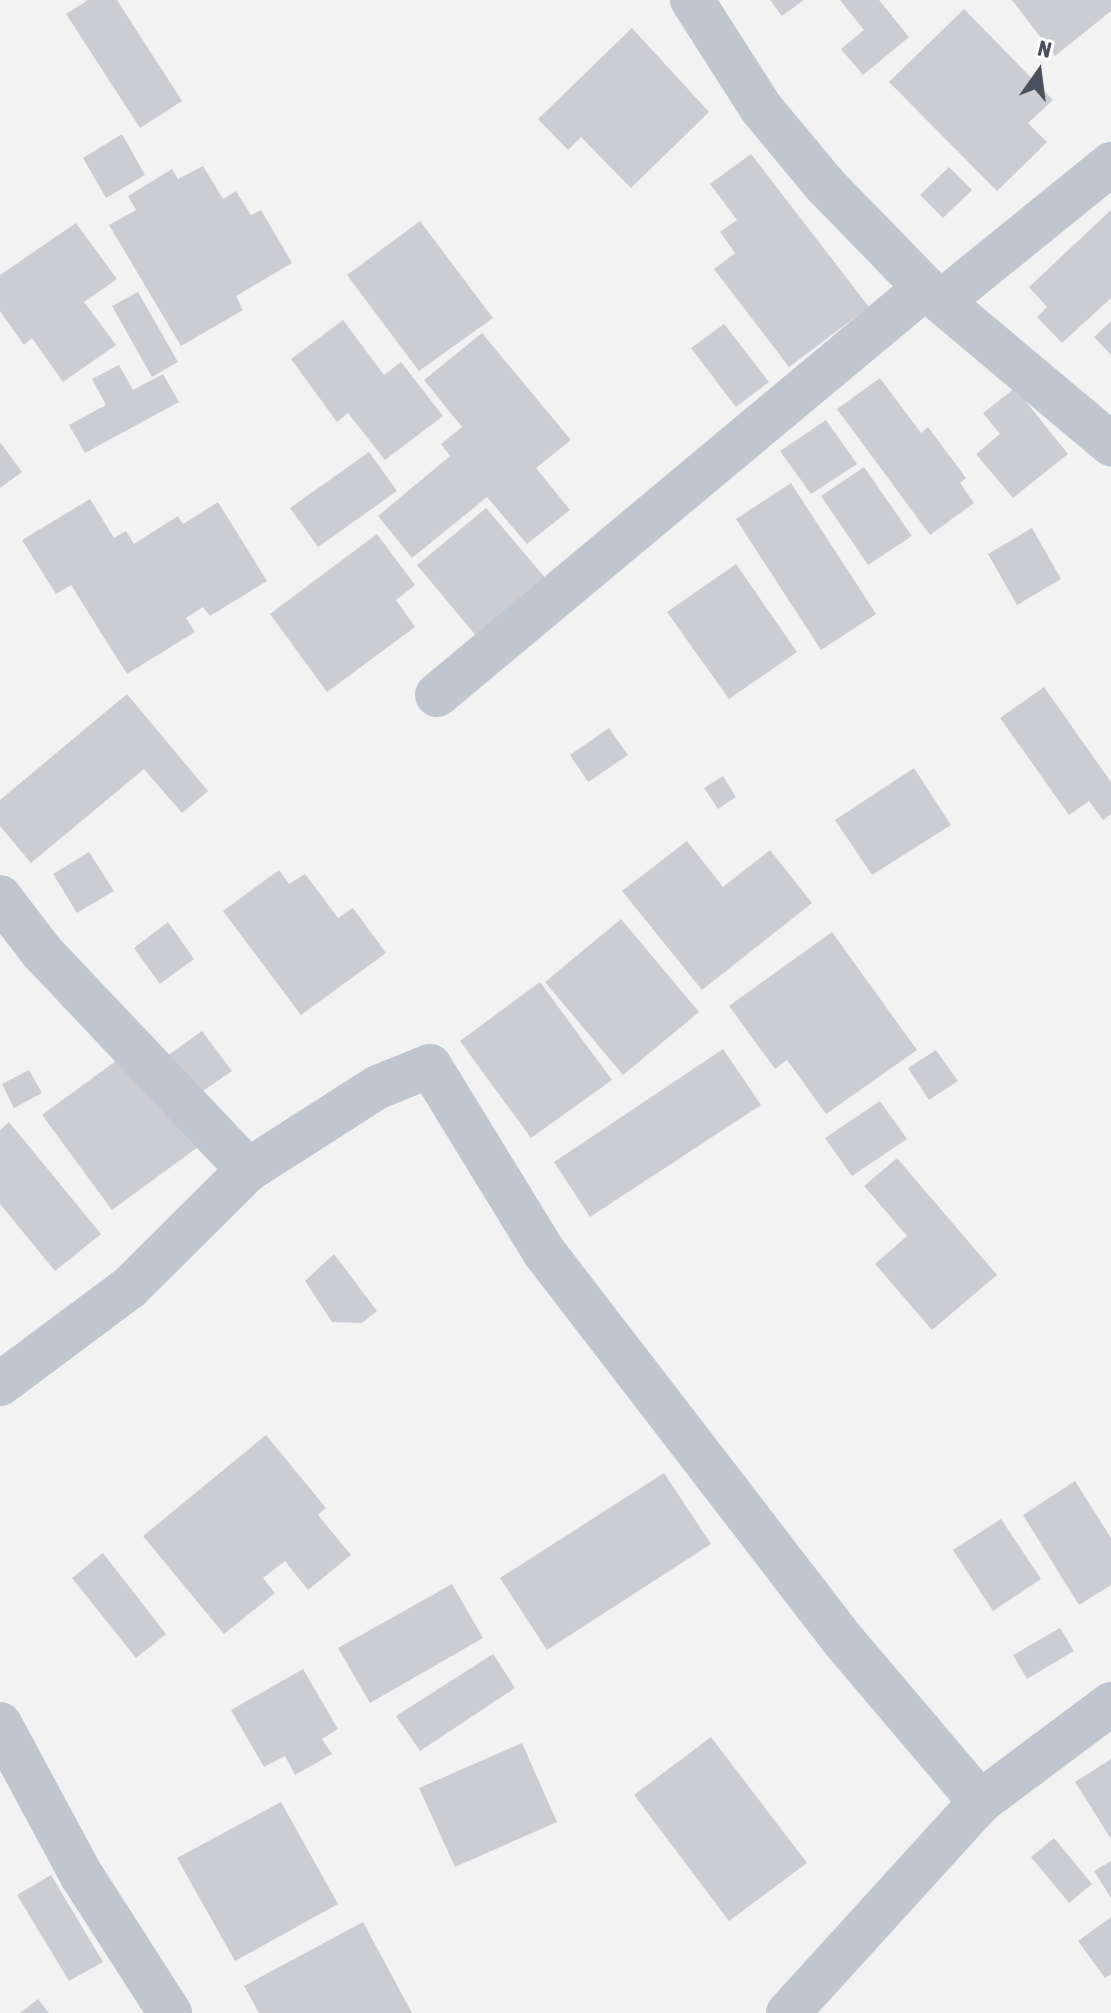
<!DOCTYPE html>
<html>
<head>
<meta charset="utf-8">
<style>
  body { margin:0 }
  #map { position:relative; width:1111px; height:2013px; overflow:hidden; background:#f3f2f2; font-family:"Asap Condensed",sans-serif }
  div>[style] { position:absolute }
  .building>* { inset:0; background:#cccdd3 }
  .minor>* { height:44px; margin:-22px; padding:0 22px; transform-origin:22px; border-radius:22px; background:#c0c6cf }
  span { translate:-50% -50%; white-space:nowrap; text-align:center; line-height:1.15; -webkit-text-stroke:8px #fff; paint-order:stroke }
  .north { position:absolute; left:999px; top:32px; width:80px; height:80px; -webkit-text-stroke:6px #fff; paint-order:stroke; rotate:14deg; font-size:22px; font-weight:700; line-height:32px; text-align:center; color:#4a525e }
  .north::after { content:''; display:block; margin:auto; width:28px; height:36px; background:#4a525e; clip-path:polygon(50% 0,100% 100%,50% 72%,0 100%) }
</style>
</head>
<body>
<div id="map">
  <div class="building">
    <i style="clip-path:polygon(88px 0,117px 0,182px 101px,140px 128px,66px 14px)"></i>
    <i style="clip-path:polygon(770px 0,804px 0,782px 16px)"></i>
    <i style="clip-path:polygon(840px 0,879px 0,909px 37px,863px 75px,841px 49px,864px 30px)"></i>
    <i style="clip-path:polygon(1012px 0,1111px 0,1111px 11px,1055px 56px)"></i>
    <i style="clip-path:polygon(964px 9px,1053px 100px,1028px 123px,1047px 142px,997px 191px,889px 82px)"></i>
    <i style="clip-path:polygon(632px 28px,709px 112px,631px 188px,581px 137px,568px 150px,538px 119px)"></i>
    <i style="clip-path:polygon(122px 134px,145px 175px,106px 198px,83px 158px)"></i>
    <i style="clip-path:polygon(751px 154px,869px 307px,789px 367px,714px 269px,735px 253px,720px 232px,737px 220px,710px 184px)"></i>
    <i style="clip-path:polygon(203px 166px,223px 199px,236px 191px,251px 215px,261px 210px,292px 263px,236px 296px,243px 310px,181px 346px,109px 225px,136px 210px,128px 196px,172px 169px,178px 179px)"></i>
    <i style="clip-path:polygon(949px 167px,972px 190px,943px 218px,920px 195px)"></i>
    <i style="clip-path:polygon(1111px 210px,1111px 298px,1062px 343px,1037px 317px,1047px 307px,1029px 287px)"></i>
    <i style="clip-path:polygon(420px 221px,493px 318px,419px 371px,347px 275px)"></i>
    <i style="clip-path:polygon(76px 223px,117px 279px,84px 302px,116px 345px,63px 382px,32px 338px,24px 345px,0 311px,0 275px)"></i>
    <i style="clip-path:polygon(138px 292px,178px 362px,152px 377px,112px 306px)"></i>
    <i style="clip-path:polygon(343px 320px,384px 375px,401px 362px,443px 416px,385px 460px,348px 413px,337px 422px,291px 359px)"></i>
    <i style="clip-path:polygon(1111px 321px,1111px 355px,1094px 337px)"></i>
    <i style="clip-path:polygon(724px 324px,769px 382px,736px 407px,691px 348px)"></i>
    <i style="clip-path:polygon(482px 333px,571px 440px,536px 468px,570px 510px,527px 544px,487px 497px,412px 558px,378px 516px,450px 456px,441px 444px,462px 427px,424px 380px)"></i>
    <i style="clip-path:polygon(119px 365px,133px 390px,163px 374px,179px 402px,85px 453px,69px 425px,106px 405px,92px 379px)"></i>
    <i style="clip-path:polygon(880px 378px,921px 433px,928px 427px,966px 478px,960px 483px,974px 503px,930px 535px,837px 409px)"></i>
    <i style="clip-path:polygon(1015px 388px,1068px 454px,1013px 498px,976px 454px,1000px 434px,983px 413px)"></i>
    <i style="clip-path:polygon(826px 420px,857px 464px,811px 494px,780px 451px)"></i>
    <i style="clip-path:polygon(0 442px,22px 472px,0 488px)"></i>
    <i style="clip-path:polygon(369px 452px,397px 491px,318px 547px,290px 508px)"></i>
    <i style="clip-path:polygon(864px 467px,912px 536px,868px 565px,821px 496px)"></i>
    <i style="clip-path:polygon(791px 483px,876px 614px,821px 650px,736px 519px)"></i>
    <i style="clip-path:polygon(90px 499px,114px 538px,126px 531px,134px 544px,178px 516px,183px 524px,218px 502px,267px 581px,210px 616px,203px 607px,186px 618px,195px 632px,127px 674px,71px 585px,56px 594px,22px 540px)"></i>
    <i style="clip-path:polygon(486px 508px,547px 580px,477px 637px,417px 565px)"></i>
    <i style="clip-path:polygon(1032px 528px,1061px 579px,1017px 605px,988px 554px)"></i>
    <i style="clip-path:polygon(377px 534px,415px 585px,396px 600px,415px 627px,327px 692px,270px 614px)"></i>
    <i style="clip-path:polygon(736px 564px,797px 652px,729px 699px,667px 612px)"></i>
    <i style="clip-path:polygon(1044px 687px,1111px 782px,1111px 814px,1103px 820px,1089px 801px,1069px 815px,1000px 718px)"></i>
    <i style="clip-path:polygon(127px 694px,208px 791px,182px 813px,144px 769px,31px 863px,0 826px,0 800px)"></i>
    <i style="clip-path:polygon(609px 728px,628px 755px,588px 782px,570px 755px)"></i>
    <i style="clip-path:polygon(914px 768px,951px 825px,872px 875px,835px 820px)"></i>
    <i style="clip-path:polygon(723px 776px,736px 797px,718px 809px,704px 788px)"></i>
    <i style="clip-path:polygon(687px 841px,723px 887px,770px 850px,812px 903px,702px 990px,622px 891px)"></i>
    <i style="clip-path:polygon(89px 852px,114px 891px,77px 913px,53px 874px)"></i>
    <i style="clip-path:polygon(279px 870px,289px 884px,305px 874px,338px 918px,353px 908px,386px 953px,301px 1015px,223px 911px)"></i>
    <i style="clip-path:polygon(621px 919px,699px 1012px,623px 1075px,545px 982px)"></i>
    <i style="clip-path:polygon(168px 922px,194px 959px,160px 984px,134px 948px)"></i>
    <i style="clip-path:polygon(832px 932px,917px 1050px,826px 1114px,787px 1060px,775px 1069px,729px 1006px)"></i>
    <i style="clip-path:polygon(540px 982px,612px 1080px,531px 1138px,460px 1041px)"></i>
    <i style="clip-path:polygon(202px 1031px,232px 1071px,193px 1098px,164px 1058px)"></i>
    <i style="clip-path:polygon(723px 1049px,761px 1105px,590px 1217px,554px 1162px)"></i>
    <i style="clip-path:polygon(936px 1050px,958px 1081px,929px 1100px,908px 1068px)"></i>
    <i style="clip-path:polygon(128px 1052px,198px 1147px,112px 1210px,42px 1115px)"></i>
    <i style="clip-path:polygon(29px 1070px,42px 1093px,14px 1108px,2px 1084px)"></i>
    <i style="clip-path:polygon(880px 1101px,907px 1139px,852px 1176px,825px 1138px)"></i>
    <i style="clip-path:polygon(9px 1122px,101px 1234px,55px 1271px,0 1204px,0 1130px)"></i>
    <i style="clip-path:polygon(897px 1158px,997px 1275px,932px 1330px,875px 1264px,907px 1236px,864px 1186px)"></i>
    <i style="clip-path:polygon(334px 1254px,377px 1311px,362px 1323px,332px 1322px,305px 1281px)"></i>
    <i style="clip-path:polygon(266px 1435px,326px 1508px,318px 1515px,351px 1555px,308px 1590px,285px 1561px,263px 1578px,275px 1593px,224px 1634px,143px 1536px)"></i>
    <i style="clip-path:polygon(664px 1473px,711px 1544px,547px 1650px,500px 1578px)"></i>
    <i style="clip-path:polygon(1075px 1481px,1111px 1538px,1111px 1585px,1079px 1605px,1023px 1515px)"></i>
    <i style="clip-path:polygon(1001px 1519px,1041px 1579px,993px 1611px,953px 1550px)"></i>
    <i style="clip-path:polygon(103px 1553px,166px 1634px,136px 1658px,72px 1578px)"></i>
    <i style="clip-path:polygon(452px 1584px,483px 1638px,370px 1703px,338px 1648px)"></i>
    <i style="clip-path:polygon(1060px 1628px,1074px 1651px,1027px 1679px,1013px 1655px)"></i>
    <i style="clip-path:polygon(493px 1654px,515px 1688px,420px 1751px,396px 1716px)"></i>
    <i style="clip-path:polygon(303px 1669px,338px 1729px,322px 1739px,332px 1754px,295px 1775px,285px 1756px,264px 1767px,231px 1710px)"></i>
    <i style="clip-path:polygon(711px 1737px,807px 1863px,729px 1921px,634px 1795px)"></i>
    <i style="clip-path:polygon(522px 1743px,557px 1822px,455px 1867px,419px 1788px)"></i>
    <i style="clip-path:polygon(1111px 1759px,1111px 1839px,1075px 1782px)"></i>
    <i style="clip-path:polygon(281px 1802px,338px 1904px,235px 1961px,177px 1858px)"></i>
    <i style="clip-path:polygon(1054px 1838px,1092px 1884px,1069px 1903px,1031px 1857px)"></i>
    <i style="clip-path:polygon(1111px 1861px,1111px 1898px,1094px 1871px)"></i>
    <i style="clip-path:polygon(51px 1875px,103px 1962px,69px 1981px,17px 1895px)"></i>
    <i style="clip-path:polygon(1111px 1917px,1111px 1974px,1105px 1978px,1078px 1941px)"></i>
    <i style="clip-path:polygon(363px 1922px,412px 2013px,259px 2013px,244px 1986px)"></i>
    <i style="clip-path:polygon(38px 1999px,49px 2013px,20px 2013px)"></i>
  </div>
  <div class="minor">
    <i style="left:692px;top:0;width:128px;rotate:57.4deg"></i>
    <i style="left:761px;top:108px;width:99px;rotate:50.3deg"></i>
    <i style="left:824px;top:184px;width:145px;rotate:45.8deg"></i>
    <i style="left:925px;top:288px;width:243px;rotate:40deg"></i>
    <i style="left:942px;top:301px;width:218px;rotate:-39deg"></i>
    <i style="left:437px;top:695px;width:635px;rotate:-39.83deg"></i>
    <i style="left:0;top:897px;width:68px;rotate:52.8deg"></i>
    <i style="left:41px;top:951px;width:301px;rotate:46.6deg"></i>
    <i style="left:0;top:1384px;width:162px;rotate:-36.7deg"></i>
    <i style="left:130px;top:1287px;width:166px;rotate:-44.8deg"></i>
    <i style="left:248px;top:1170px;width:154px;rotate:-32.6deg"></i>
    <i style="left:378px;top:1087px;width:56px;rotate:-22deg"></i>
    <i style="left:430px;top:1066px;width:218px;rotate:58.5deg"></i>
    <i style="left:544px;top:1252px;width:488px;rotate:52.4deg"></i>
    <i style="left:842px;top:1639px;width:214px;rotate:49.7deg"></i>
    <i style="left:0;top:1724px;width:173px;rotate:61.7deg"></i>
    <i style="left:82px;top:1876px;width:163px;rotate:57.3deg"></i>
    <i style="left:788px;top:2013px;width:285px;rotate:-47.7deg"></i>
    <i style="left:980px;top:1802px;width:164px;rotate:-36.8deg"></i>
  </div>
  <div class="north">N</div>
</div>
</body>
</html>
